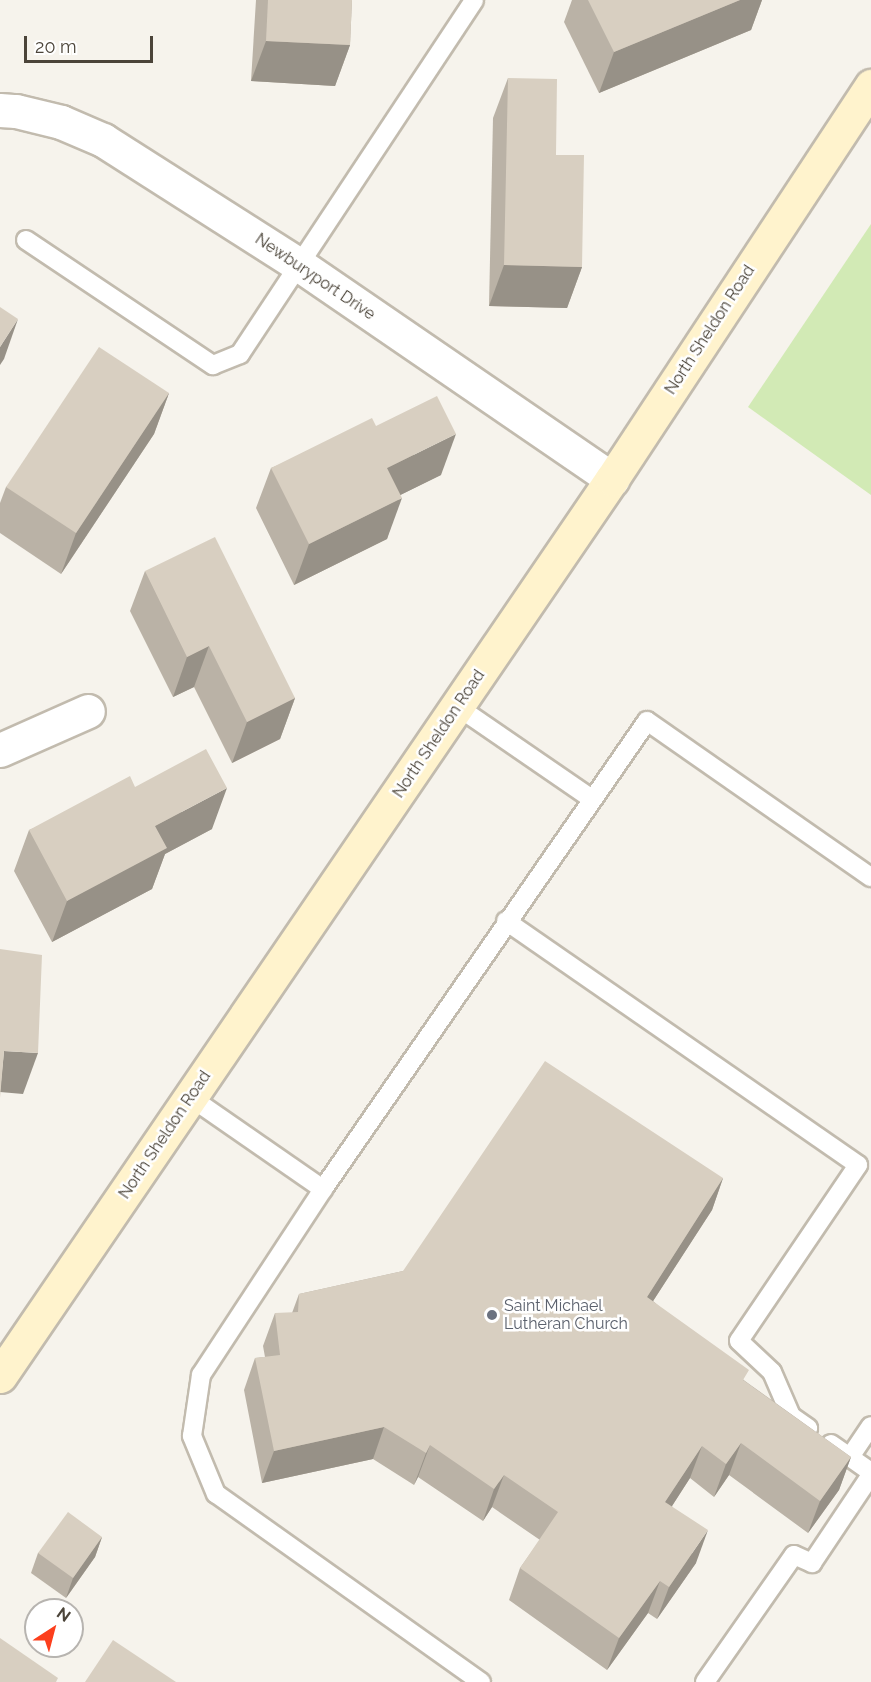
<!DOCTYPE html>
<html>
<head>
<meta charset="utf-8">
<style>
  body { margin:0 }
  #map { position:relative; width:871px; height:1682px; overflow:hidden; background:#f6f3ec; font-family:Raleway,sans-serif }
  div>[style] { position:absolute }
  .green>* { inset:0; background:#d2eab5 }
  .roads { filter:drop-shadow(2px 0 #c2bbae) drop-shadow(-2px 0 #c2bbae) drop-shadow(0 2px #c2bbae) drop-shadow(0 -2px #c2bbae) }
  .lane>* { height:18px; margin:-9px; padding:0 9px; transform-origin:9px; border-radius:9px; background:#fff }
  .street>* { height:33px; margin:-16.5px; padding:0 16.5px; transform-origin:16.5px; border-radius:16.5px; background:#fff }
  .secondary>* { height:33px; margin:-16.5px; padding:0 16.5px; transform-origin:16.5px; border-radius:16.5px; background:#fff3cd }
  .wall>* { inset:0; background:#bab2a6 }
  .shaded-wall>* { inset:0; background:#979187 }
  .building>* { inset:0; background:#d8cfc1 }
  .dots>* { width:16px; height:16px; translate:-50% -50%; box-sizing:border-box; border:3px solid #fff; border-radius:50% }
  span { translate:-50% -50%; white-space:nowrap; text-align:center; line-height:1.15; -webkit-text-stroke:5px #fff; paint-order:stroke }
  .street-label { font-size:16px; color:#4b4439 }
  .worship-label { font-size:16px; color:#5b616d }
  .left { translate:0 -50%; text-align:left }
  .north { position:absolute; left:24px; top:1598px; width:60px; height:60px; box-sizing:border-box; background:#fff; border:2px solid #b7b4b0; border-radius:50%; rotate:36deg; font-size:16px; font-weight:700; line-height:24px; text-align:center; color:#4b4439 }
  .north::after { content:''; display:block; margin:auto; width:21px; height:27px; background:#fc3f1d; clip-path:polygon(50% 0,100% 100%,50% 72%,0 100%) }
  .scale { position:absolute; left:24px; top:36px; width:129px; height:27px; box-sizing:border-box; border:3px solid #4b4439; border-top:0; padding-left:8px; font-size:18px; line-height:21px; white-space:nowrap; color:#4b4439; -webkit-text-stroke:4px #fff; paint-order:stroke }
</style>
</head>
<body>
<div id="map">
  <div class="green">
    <i style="clip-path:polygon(871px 224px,871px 495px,748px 407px)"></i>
  </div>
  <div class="roads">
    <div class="lane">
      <i style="left:26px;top:240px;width:225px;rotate:33.8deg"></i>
      <i style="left:213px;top:365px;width:29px;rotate:-22deg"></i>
      <i style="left:240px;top:354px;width:424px;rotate:-56.5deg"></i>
      <i style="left:458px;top:707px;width:163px;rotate:34.5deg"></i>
      <i style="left:506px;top:921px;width:428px;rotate:34.7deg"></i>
      <i style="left:858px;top:1165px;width:212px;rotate:124.1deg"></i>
      <i style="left:739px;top:1341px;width:45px;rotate:43.2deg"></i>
      <i style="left:772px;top:1372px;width:48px;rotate:66.6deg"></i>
      <i style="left:791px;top:1416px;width:21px;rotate:35deg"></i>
      <i style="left:190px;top:1097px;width:162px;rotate:34.7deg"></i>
      <i style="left:831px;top:1444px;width:49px;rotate:35deg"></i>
      <i style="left:850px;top:1457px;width:37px;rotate:-56deg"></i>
      <i style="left:481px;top:1682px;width:325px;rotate:-144.6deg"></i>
      <i style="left:216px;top:1494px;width:63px;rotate:-112.5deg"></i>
      <i style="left:192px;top:1436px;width:62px;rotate:-81.6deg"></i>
      <i style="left:201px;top:1375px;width:222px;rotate:-56.7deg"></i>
      <i style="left:323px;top:1189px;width:569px;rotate:-55.3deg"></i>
      <i style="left:647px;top:721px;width:273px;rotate:34.9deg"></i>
      <i style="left:705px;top:1682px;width:155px;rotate:-55deg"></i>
      <i style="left:794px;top:1555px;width:20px;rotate:24deg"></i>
      <i style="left:812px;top:1563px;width:106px;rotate:-56.2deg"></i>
    </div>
    <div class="street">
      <i style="left:0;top:110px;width:16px;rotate:4deg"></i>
      <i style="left:16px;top:111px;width:46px;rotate:13.7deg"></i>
      <i style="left:61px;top:122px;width:46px;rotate:23.2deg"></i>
      <i style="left:103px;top:140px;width:231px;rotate:32.5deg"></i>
      <i style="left:298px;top:264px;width:381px;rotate:34.4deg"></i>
      <i style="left:0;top:750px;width:96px;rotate:-23.9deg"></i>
    </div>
    <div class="secondary">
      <i style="left:0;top:1376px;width:1086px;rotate:-55.7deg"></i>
      <i style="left:612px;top:479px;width:471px;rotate:-56.6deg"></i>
    </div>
  </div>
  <div class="wall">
    <i style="clip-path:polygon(256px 0,352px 0,350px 45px,335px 86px,251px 81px)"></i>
    <i style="clip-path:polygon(572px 0,762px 0,751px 30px,599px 93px,564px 22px)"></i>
    <i style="clip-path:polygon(508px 78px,556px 155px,582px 267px,567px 308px,489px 306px,493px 118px)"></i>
    <i style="clip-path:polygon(169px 393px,154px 434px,61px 574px,0 533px,0 503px,6px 487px)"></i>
    <i style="clip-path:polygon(376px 426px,441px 475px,400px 495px,387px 539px,294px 585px,256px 508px,271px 468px)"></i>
    <i style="clip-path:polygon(145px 571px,295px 698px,280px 739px,232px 763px,194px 687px,173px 697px,130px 611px)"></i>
    <i style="clip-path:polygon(135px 787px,212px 829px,165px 854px,152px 889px,52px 942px,14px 871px,29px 830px)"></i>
    <i style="clip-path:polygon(723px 1178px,712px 1210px,653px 1301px,745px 1381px,851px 1457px,839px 1490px,808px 1533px,729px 1475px,714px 1497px,690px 1478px,672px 1506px,696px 1563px,657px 1619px,648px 1613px,607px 1670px,509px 1600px,520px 1568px,540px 1540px,492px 1507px,483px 1521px,418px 1477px,414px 1485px,373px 1459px,262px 1483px,244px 1390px,255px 1358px,265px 1357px,263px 1346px,275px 1313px,292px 1313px,299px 1294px,403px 1271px)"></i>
    <i style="clip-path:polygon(102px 1537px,95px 1557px,66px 1598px,31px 1573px,38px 1553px)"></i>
  </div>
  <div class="shaded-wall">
    <i style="clip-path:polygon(740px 0,762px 0,751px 30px,599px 93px,614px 52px)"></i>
    <i style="clip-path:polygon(266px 41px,350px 45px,335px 86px,251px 81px)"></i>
    <i style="clip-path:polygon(504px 265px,582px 267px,567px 308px,489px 306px)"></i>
    <i style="clip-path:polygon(18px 319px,4px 359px,0 365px,0 347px)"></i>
    <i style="clip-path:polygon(169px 393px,154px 434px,61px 574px,76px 533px)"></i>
    <i style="clip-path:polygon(456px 434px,441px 475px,372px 509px,387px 468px)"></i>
    <i style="clip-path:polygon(402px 498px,387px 539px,294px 585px,309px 544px)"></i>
    <i style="clip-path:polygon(209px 646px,194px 687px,173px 697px,187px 657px)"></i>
    <i style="clip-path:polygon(295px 698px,280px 739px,232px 763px,247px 722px)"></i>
    <i style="clip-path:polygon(227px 788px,212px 829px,165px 854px,152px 889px,52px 942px,67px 901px,155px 826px)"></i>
    <i style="clip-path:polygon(4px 1051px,38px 1053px,23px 1094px,0 1092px)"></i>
    <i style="clip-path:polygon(723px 1178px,712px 1210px,635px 1329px,647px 1297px)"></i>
    <i style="clip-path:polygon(384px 1427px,373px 1459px,262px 1483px,274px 1451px)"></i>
    <i style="clip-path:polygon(741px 1443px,729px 1475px,714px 1497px,726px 1464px)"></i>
    <i style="clip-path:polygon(430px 1445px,418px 1477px,414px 1485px,426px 1453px)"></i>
    <i style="clip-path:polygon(702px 1446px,690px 1478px,654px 1534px,665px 1502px)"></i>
    <i style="clip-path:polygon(851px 1457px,839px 1490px,808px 1533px,820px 1501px)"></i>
    <i style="clip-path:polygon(504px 1475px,492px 1507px,483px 1521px,494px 1489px)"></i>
    <i style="clip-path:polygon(708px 1530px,696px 1563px,657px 1619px,669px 1587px)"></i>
    <i style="clip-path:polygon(102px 1537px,95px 1557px,66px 1598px,73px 1578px)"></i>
    <i style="clip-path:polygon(660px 1581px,648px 1613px,607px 1670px,619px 1638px)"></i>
  </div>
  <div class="building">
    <i style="clip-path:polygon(268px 0,352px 0,350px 45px,266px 41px)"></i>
    <i style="clip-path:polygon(588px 0,740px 0,614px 52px)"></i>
    <i style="clip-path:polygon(508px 78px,557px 79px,556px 155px,584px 155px,582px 267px,504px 265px)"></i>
    <i style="clip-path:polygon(0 307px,18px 319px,0 347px)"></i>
    <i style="clip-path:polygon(99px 347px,169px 393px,76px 533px,6px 487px)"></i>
    <i style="clip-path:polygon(437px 396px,456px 434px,387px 468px,402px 498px,309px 544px,271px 468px,372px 418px,376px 426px)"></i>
    <i style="clip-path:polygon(215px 537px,295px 698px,247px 722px,209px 646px,187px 657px,145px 571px)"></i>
    <i style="clip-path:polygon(206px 749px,227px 788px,155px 826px,167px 848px,67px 901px,29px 830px,130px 776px,135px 787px)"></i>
    <i style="clip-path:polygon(0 949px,42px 955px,38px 1053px,4px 1051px,0 1098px)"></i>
    <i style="clip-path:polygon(545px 1061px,723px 1178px,647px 1297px,749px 1370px,743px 1380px,851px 1457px,820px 1501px,741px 1443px,726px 1464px,702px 1446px,665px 1502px,708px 1530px,669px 1587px,660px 1581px,619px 1638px,520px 1568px,558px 1512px,504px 1475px,494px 1489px,430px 1445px,426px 1453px,384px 1427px,274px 1451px,255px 1358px,280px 1355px,275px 1313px,298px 1312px,299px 1294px,403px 1271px)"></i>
    <i style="clip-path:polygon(68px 1512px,102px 1537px,73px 1578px,38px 1553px)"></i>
    <i style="clip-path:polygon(0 1638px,58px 1678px,56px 1682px,0 1682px)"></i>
    <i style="clip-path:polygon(113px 1640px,176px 1682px,85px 1682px)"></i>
  </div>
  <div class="dots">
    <i style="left:492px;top:1315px;background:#6b7280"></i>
  </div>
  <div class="street-label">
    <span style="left:315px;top:277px;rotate:34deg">Newburyport Drive</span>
    <span style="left:710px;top:330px;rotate:-57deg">North Sheldon Road</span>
    <span style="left:439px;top:734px;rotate:-56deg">North Sheldon Road</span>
    <span style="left:165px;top:1135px;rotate:-56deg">North Sheldon Road</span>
  </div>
  <div class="worship-label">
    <span class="left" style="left:504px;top:1315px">Saint Michael<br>Lutheran Church</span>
  </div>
  <div class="north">N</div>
  <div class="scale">20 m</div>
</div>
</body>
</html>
